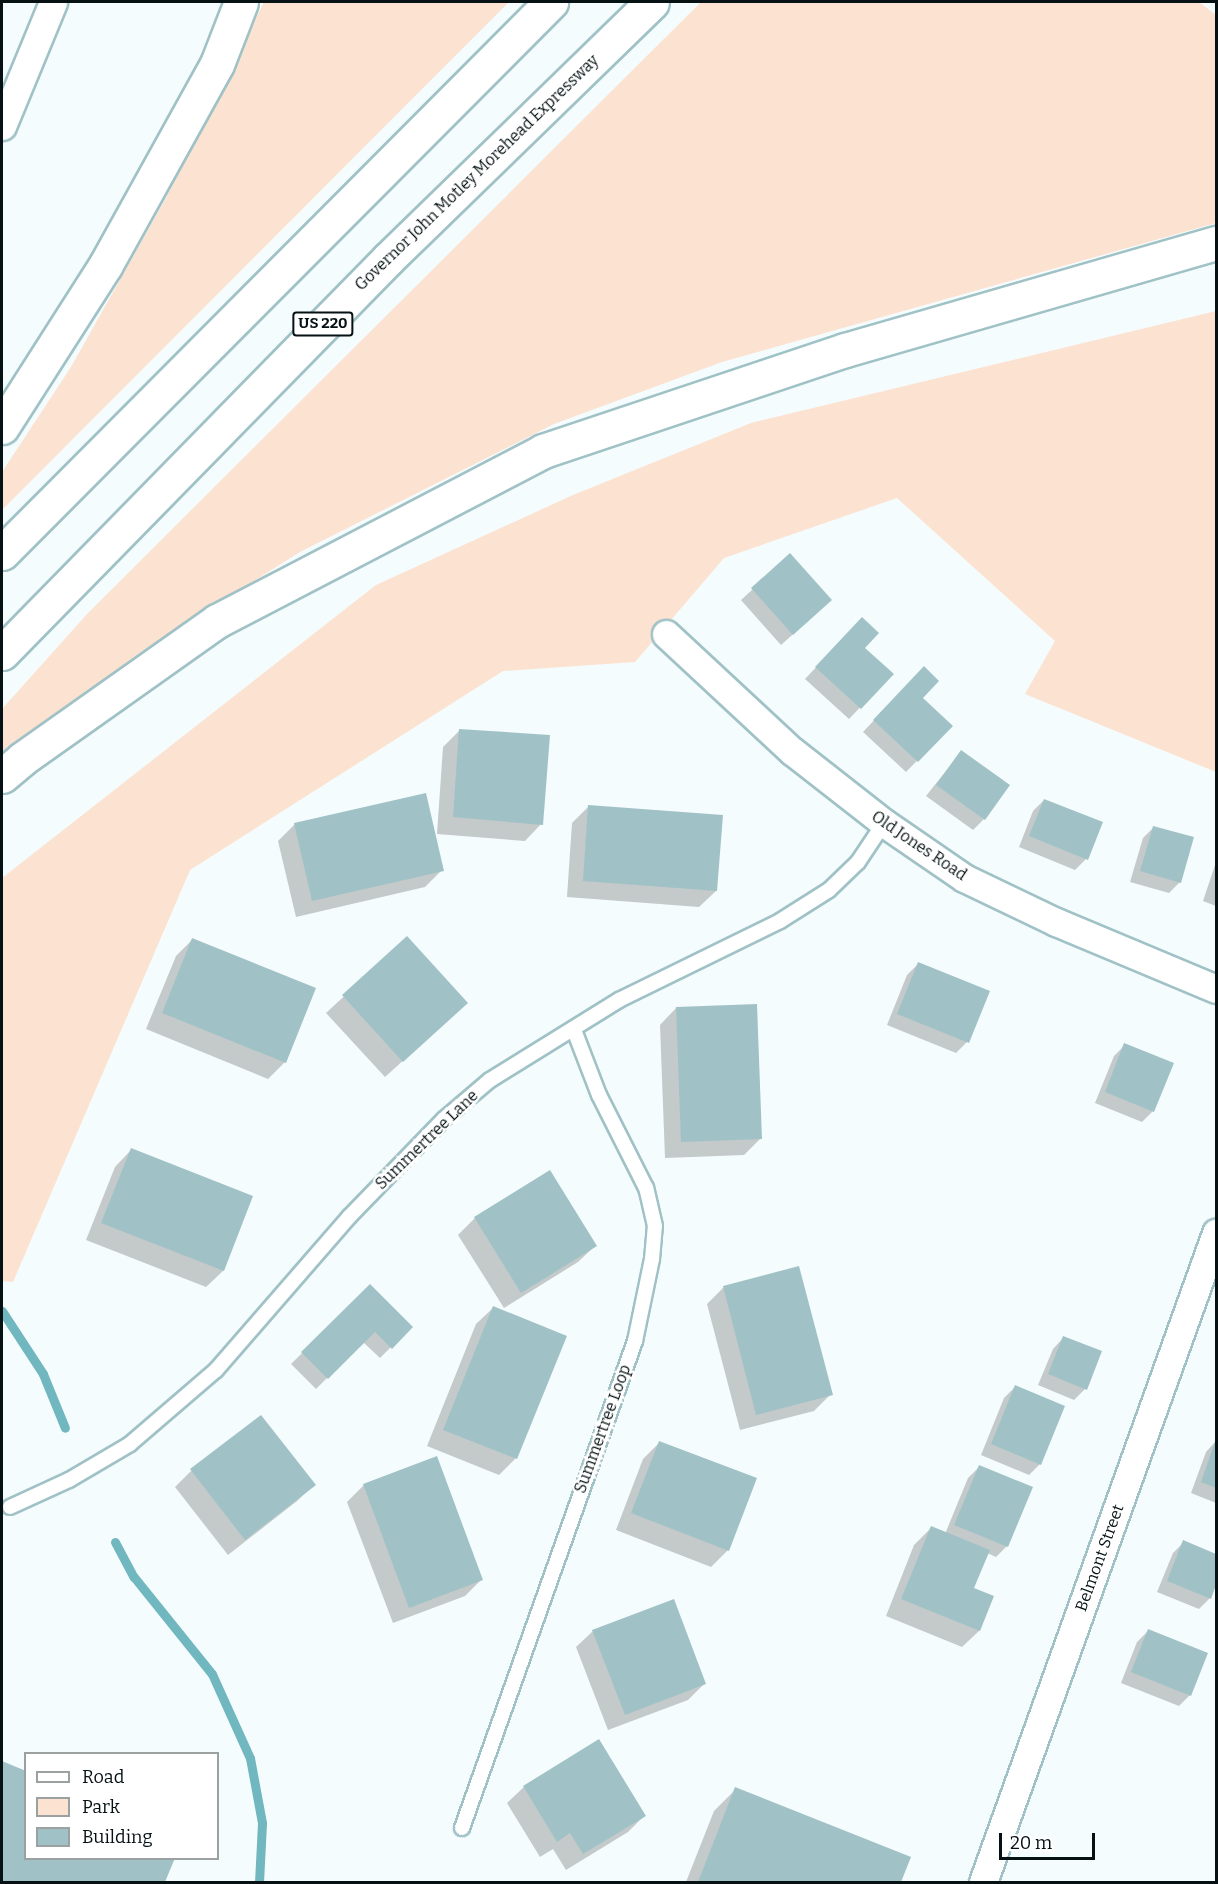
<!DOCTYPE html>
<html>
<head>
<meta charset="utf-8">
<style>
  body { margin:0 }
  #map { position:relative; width:1218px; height:1884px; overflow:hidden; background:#f5fcfd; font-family:Bitter,serif }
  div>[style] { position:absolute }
  .green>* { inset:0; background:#fce2d1 }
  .shadow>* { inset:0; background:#0003 }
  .stream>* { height:9px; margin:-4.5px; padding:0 4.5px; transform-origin:4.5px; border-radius:4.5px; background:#71b7c0 }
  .building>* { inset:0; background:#a0c2c6 }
  .roads { filter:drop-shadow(2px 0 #a0c2c6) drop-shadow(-2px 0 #a0c2c6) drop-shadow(0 2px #a0c2c6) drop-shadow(0 -2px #a0c2c6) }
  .lane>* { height:14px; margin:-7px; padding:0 7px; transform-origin:7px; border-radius:7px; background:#fff }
  .street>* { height:27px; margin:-13.5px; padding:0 13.5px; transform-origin:13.5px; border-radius:13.5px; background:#fff }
  .highway>* { height:33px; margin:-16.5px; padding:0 16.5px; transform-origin:16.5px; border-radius:16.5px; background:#fff }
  span { translate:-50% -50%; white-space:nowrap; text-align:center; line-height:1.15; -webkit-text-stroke:5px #fff; paint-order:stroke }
  .shield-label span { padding:2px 4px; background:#fff; border:2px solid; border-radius:4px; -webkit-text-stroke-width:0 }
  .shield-label { font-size:15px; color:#051113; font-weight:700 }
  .street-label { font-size:16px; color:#051113 }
  .frame { position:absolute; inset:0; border:3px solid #051113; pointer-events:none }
  .legend { position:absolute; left:24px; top:1752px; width:195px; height:108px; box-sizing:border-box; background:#fff; border:2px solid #9ba0a1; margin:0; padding:8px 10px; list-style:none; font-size:18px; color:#051113 }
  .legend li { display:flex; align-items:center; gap:12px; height:30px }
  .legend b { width:30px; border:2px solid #9ba0a1 }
  .scale { position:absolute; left:999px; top:1833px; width:96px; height:27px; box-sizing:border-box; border:3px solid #051113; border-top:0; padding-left:8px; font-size:18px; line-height:21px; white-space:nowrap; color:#051113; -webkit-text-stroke:4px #fff; paint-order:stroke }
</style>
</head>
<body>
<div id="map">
  <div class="green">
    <i style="clip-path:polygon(264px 2px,509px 2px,2px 510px,2px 472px,71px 367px,167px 196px)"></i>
    <i style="clip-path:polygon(701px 2px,1199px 2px,1216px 15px,1216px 223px,722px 362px,554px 424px,300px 552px,135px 656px,2px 757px,2px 709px,88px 613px)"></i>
    <i style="clip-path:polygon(1216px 311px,1216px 772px,1025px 694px,1055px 641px,897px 498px,724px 558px,635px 662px,503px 671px,190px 870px,13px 1282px,2px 1281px,2px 878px,376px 585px,573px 495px,751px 423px)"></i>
  </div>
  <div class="shadow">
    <i style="clip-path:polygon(790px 555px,819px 611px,781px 645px,741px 600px)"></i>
    <i style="clip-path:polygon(851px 630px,863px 648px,892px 674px,849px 719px,805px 679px)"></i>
    <i style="clip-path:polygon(913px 679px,921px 698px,951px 726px,906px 772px,863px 732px)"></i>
    <i style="clip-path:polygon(460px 730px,541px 824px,525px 841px,437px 834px,443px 747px)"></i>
    <i style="clip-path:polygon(961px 752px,984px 819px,973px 830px,926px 796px)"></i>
    <i style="clip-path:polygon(1044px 800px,1086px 859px,1075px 870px,1019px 847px,1033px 811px)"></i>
    <i style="clip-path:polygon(589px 806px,716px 891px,699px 907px,567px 897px,572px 823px)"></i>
    <i style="clip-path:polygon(295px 824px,442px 870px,425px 887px,296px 917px,278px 841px)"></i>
    <i style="clip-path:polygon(1154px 827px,1180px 882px,1169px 893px,1130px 882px,1143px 838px)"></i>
    <i style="clip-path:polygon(1216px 862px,1216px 906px,1203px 901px)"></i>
    <i style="clip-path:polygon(407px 938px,449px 1019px,385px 1077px,326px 1013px)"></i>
    <i style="clip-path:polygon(192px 940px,285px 1062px,268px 1079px,146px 1029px,176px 956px)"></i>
    <i style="clip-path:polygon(918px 964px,967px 1042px,956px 1053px,887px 1025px,907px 975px)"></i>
    <i style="clip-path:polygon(676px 1008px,761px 1138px,744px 1155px,665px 1158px,660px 1025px)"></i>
    <i style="clip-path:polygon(1125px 1045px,1153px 1111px,1142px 1122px,1095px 1103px,1114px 1056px)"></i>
    <i style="clip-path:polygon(131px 1150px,251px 1197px,223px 1271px,206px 1287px,86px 1240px,115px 1167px)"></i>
    <i style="clip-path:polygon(475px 1218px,595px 1246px,578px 1262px,504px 1308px,458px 1235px)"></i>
    <i style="clip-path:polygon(370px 1286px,411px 1327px,380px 1358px,363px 1342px,316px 1389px,291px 1364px)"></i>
    <i style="clip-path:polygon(724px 1287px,831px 1394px,814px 1411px,740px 1430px,707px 1304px)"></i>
    <i style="clip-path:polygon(493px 1308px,565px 1336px,515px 1459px,499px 1475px,427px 1446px,476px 1324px)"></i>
    <i style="clip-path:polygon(1064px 1337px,1085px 1389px,1074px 1400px,1038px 1385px,1053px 1349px)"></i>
    <i style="clip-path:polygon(1015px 1387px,1040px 1464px,1029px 1475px,981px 1455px,1004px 1398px)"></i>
    <i style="clip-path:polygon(1216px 1441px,1216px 1503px,1191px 1493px,1206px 1452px)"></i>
    <i style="clip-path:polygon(660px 1442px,728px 1550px,711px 1567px,616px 1530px,643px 1459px)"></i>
    <i style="clip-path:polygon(979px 1467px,1007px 1546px,996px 1557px,987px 1553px,972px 1589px,979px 1631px,962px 1647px,886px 1616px,914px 1545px,931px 1528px,945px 1534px,968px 1478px)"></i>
    <i style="clip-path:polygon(191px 1471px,314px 1485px,297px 1501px,228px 1555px,175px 1487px)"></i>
    <i style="clip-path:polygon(364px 1485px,482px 1579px,465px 1596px,393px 1623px,347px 1502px)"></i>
    <i style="clip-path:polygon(1184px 1542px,1216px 1555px,1216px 1581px,1210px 1598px,1199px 1609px,1157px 1592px,1173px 1553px)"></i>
    <i style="clip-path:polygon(593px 1631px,704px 1684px,688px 1700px,608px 1730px,576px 1647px)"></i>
    <i style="clip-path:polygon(1148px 1631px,1190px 1695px,1179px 1706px,1121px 1683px,1137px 1642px)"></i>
    <i style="clip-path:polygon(2px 1763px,26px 1773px,26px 1858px,174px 1858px,164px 1882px,2px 1882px)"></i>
    <i style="clip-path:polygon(524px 1787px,644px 1816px,628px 1832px,566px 1870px,553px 1849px,540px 1857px,507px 1803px)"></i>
    <i style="clip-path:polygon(736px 1789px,909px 1858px,900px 1882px,686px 1882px,714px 1811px)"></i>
  </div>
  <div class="stream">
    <i style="left:2px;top:1311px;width:75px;rotate:56.9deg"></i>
    <i style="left:43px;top:1374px;width:58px;rotate:67.8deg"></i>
    <i style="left:115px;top:1542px;width:40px;rotate:62deg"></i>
    <i style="left:134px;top:1577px;width:124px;rotate:51.2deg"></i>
    <i style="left:212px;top:1674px;width:92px;rotate:65.7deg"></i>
    <i style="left:250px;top:1758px;width:66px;rotate:79.5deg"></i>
    <i style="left:262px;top:1823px;width:59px;rotate:92.9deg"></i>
  </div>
  <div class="building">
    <i style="clip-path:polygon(790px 553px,832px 600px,793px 635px,751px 588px)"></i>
    <i style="clip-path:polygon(862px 617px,879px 633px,865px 648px,894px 674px,861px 709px,815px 667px)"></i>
    <i style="clip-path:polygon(924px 666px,939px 681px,923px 698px,953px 726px,918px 762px,873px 720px)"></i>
    <i style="clip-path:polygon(459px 729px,550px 735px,543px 825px,453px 817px)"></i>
    <i style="clip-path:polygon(961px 750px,1010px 785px,985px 820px,936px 785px)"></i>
    <i style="clip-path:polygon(426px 793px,444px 871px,312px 901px,294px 823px)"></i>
    <i style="clip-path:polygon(1044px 799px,1103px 822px,1088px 860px,1029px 836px)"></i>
    <i style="clip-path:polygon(588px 805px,723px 815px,717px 891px,583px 881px)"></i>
    <i style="clip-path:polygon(1153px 826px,1194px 837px,1181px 883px,1140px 871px)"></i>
    <i style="clip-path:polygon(407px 936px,468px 1003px,403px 1062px,342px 995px)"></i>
    <i style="clip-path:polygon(192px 938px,316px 988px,286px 1063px,162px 1013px)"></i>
    <i style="clip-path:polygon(918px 962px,990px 991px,969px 1043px,897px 1014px)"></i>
    <i style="clip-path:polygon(757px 1004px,762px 1139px,681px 1142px,676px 1007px)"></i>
    <i style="clip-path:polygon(1124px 1043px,1174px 1063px,1154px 1112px,1105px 1092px)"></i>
    <i style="clip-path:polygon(131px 1148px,253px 1196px,224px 1271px,101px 1223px)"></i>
    <i style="clip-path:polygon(550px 1170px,597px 1246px,521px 1293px,474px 1217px)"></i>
    <i style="clip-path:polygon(799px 1266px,833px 1395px,756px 1415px,723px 1286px)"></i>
    <i style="clip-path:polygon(370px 1284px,413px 1327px,392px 1349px,375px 1332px,328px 1379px,301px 1352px)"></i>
    <i style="clip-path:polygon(493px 1306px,567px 1336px,517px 1459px,443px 1430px)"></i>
    <i style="clip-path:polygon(1063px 1336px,1102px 1351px,1087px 1390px,1048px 1374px)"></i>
    <i style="clip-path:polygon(1015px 1385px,1065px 1406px,1041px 1465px,991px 1444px)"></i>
    <i style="clip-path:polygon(261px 1415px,316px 1485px,245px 1540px,190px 1469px)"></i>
    <i style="clip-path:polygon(1216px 1439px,1216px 1488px,1201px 1482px)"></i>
    <i style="clip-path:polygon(659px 1441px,757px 1478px,729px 1551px,631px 1513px)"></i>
    <i style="clip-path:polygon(437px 1456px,483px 1580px,409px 1608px,363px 1484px)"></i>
    <i style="clip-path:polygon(979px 1465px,1033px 1487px,1008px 1547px,954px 1525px)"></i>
    <i style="clip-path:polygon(931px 1526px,990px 1550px,974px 1588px,994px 1596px,980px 1631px,901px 1599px)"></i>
    <i style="clip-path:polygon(1183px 1540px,1216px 1554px,1216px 1585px,1211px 1599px,1167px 1581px)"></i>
    <i style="clip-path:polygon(674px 1599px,706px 1684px,625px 1715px,592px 1630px)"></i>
    <i style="clip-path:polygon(1148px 1629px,1208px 1653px,1191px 1696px,1131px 1672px)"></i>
    <i style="clip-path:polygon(599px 1739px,646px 1816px,583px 1854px,570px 1833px,557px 1842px,523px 1786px)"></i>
    <i style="clip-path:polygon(2px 1761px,26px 1771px,26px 1858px,175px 1858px,165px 1882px,2px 1882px)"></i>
    <i style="clip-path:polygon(735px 1787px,911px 1857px,901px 1882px,698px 1882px)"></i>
  </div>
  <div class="roads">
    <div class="lane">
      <i style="left:10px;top:1507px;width:65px;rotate:-24.6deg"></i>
      <i style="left:69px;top:1480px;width:71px;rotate:-30.5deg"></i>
      <i style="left:130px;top:1444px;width:113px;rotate:-40.7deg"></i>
      <i style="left:216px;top:1370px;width:203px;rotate:-49deg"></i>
      <i style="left:349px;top:1217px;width:136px;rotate:-45.9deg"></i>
      <i style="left:444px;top:1119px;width:60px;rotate:-40.3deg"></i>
      <i style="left:490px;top:1080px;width:152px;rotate:-31.8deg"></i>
      <i style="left:619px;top:1000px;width:179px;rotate:-26.1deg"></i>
      <i style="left:780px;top:921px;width:58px;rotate:-32.3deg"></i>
      <i style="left:829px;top:890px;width:40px;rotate:-44deg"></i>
      <i style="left:858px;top:862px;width:47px;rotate:-56.3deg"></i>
      <i style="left:462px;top:1828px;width:517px;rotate:-70.44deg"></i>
      <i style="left:635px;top:1341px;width:84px;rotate:-78.3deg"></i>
      <i style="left:652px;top:1259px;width:33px;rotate:-85deg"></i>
      <i style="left:655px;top:1226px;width:39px;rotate:-103deg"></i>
      <i style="left:646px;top:1188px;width:104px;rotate:-116.8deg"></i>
      <i style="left:599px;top:1095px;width:70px;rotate:-111deg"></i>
    </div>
    <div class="street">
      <i style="left:2px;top:126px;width:134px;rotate:-67.6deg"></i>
      <i style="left:666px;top:634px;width:172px;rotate:42.9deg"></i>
      <i style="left:792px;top:751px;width:117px;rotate:38deg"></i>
      <i style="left:884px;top:823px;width:97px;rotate:34.5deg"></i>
      <i style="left:964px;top:878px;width:102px;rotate:25.6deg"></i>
      <i style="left:1056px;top:922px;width:173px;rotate:22.7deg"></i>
      <i style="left:983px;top:1882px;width:690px;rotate:-70.25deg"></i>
    </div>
    <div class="highway">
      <i style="left:2px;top:427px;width:191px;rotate:-57.4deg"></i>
      <i style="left:105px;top:266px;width:231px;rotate:-61deg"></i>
      <i style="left:217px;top:64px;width:66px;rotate:-68.8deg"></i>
      <i style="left:2px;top:553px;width:778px;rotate:-45.1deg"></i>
      <i style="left:2px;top:653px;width:552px;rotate:-45.59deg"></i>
      <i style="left:388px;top:259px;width:368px;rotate:-44.2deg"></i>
      <i style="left:2px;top:776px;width:26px;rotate:-40deg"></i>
      <i style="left:22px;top:759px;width:239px;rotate:-35.3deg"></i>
      <i style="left:217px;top:621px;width:368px;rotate:-27.5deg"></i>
      <i style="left:543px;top:451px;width:318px;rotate:-18.5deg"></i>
      <i style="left:845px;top:350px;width:386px;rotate:-16.1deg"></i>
    </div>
  </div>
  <div class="shield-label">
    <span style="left:323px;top:324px">US 220</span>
  </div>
  <div class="street-label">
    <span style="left:477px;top:173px;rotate:-44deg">Governor John Motley Morehead Expressway</span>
    <span style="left:919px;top:846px;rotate:34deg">Old Jones Road</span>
    <span style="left:427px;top:1140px;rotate:-44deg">Summertree Lane</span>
    <span style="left:603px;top:1429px;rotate:-70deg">Summertree Loop</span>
    <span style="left:1100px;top:1558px;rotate:-70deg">Belmont Street</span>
  </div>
  <div class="frame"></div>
  <ul class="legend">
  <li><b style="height:8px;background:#fff"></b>Road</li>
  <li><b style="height:16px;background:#fce2d1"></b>Park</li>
  <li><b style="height:16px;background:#a0c2c6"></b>Building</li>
  </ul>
  <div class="scale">20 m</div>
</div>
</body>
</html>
